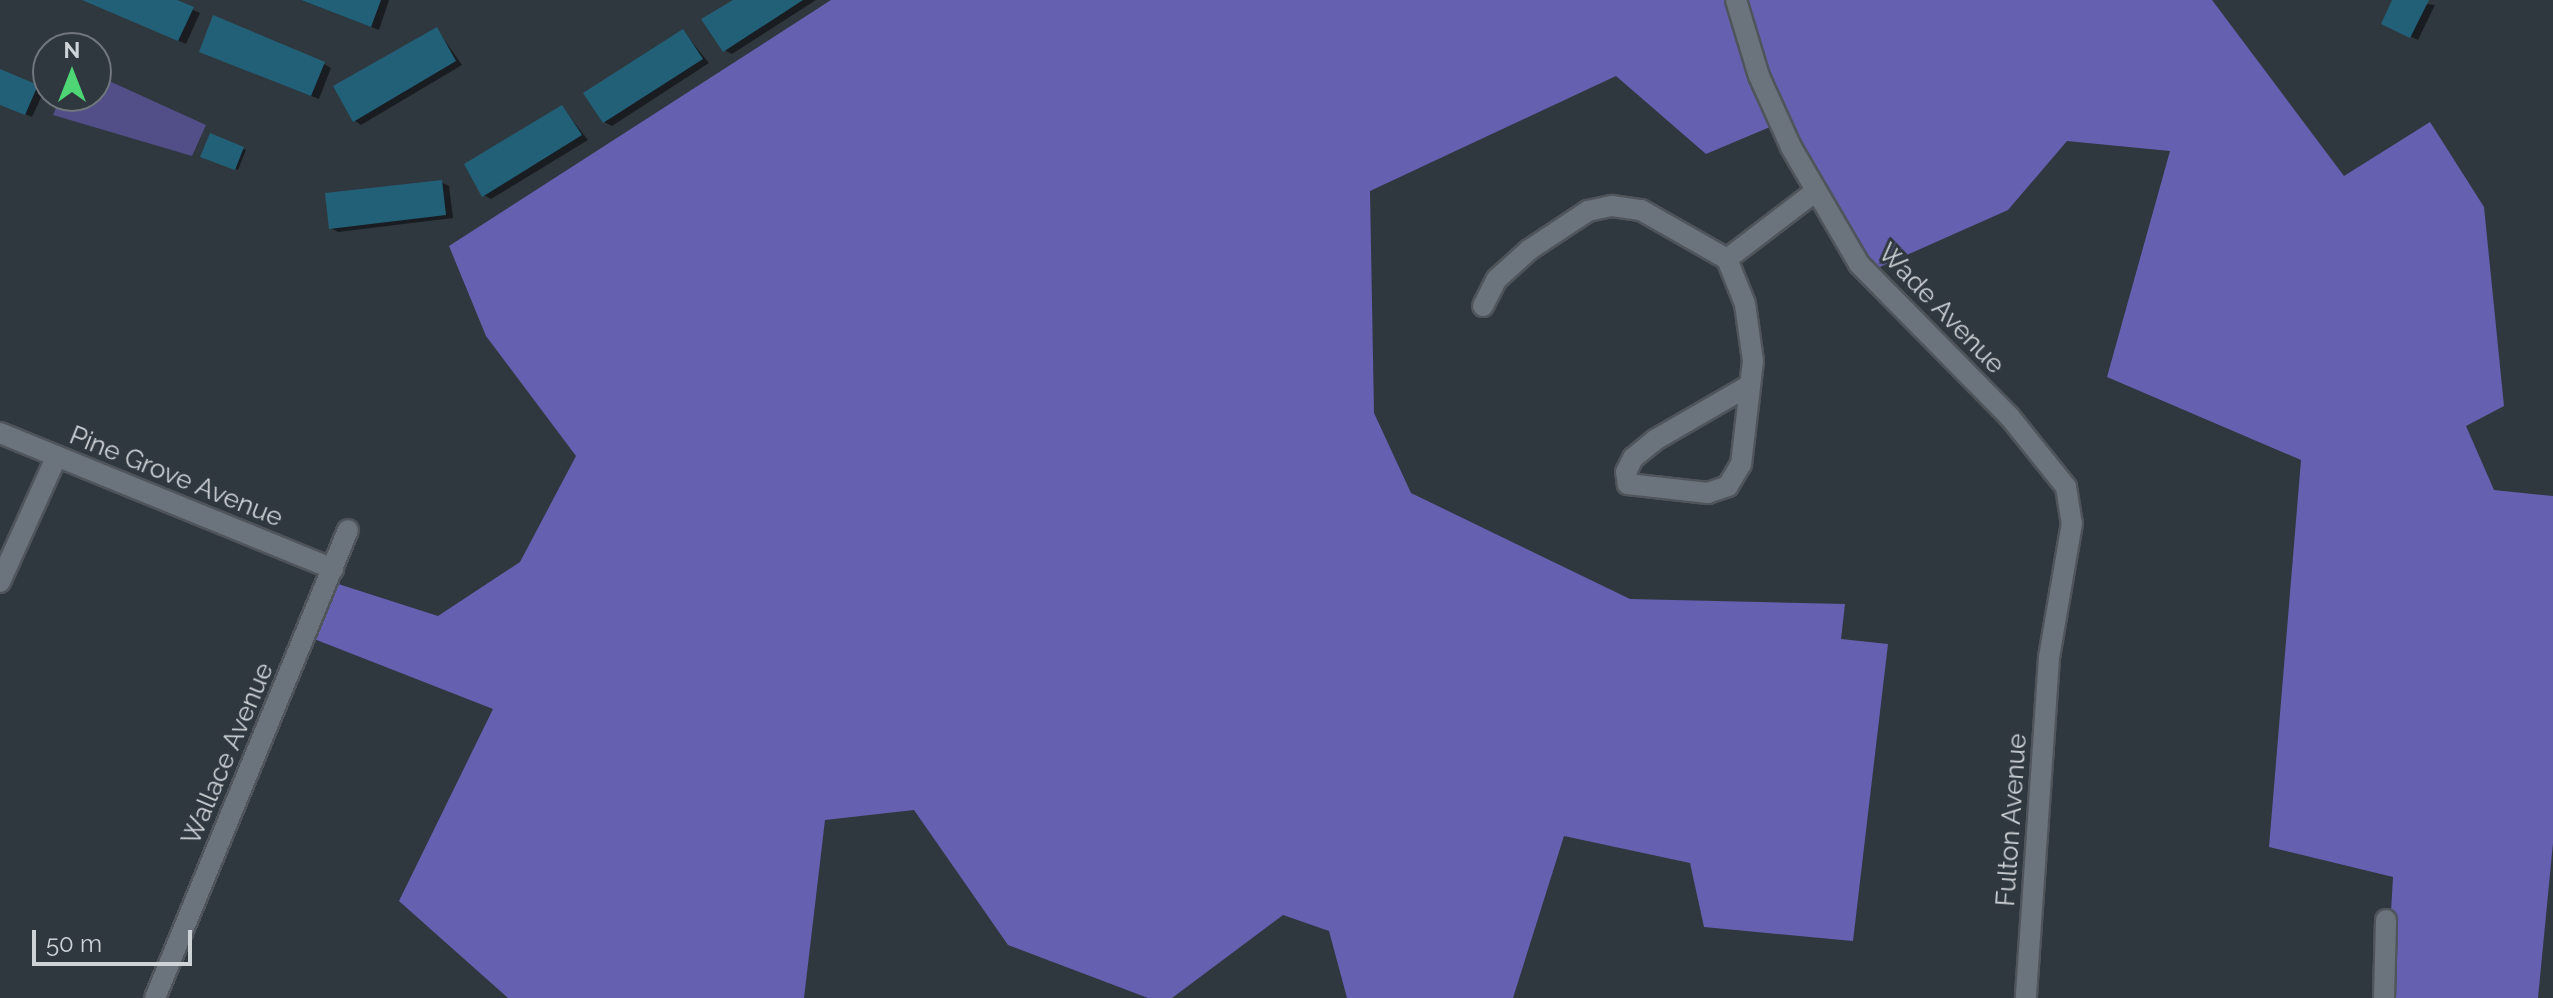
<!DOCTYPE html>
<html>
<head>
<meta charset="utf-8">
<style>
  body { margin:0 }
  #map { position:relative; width:2553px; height:998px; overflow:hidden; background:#30383f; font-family:Raleway,sans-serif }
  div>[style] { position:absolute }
  .green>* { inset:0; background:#514e88 }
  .forest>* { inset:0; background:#6560b0 }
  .shadow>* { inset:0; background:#0007 }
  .building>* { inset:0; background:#226078 }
  .roads { filter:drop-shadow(2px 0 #4f555b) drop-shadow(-2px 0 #4f555b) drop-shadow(0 2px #4f555b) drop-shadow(0 -2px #4f555b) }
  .minor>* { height:20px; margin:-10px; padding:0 10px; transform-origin:10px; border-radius:10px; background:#6b747c }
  span { translate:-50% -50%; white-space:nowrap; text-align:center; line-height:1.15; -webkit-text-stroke:6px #30383f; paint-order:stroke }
  .street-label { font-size:26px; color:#ced3d7 }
  .north { position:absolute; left:32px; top:32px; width:80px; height:80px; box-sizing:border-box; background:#30383f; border:2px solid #6f767c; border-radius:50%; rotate:0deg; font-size:22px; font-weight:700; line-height:32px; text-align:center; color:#ced3d7 }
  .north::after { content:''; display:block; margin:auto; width:28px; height:36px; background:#4ed675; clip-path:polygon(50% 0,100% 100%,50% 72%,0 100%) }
  .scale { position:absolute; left:32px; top:930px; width:160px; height:36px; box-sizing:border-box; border:4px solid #ced3d7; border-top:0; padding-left:10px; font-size:24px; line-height:28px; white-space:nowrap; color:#ced3d7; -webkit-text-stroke:6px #30383f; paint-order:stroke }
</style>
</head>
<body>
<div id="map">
  <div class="green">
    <i style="clip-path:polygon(96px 75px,206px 125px,192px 156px,53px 115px,61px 96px,96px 96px)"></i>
  </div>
  <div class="forest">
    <i style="clip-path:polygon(831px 0,2212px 0,2344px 176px,2430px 122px,2484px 207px,2504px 406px,2466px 426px,2494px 490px,2553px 496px,2553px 843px,2538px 998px,2386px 998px,2393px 877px,2269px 847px,2301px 460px,2107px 377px,2170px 151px,2067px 141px,2008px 210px,1873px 270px,1770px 127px,1706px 154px,1616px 76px,1370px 191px,1374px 413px,1411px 493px,1630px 599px,1845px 604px,1841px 639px,1888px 644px,1853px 941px,1704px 927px,1690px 863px,1564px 836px,1513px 998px,1347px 998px,1329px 931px,1283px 915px,1172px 998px,1148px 998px,1008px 945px,914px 810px,825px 820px,804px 998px,508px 998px,399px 901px,493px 709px,309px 637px,332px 582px,438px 616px,520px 562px,576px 456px,486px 336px,449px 246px)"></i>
  </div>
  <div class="shadow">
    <i style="clip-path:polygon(84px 0,172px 0,200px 13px,186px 44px)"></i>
    <i style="clip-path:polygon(301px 0,389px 0,379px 30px)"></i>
    <i style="clip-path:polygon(736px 0,816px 0,732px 54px,724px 50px)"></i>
    <i style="clip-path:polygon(2395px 0,2435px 5px,2418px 40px,2390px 27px)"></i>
    <i style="clip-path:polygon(437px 29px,462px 65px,361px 125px,354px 120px)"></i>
    <i style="clip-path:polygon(683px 31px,709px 63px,612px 126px,604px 122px)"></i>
    <i style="clip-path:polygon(208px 55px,324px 64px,331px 68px,319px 99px)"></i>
    <i style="clip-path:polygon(0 71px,44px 91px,32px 117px,0 104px)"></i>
    <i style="clip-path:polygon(562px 107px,588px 140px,491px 199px,484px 195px)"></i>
    <i style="clip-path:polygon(211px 136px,246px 150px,238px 170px,205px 158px)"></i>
    <i style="clip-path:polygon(441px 182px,449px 186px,453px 218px,338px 232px,331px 228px)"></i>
  </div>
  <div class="building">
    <i style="clip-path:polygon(82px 0,177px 0,194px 7px,178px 41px)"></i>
    <i style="clip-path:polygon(301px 0,381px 0,371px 27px)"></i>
    <i style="clip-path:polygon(733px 0,803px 0,723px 52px,701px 19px)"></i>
    <i style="clip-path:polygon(2392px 0,2429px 0,2410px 38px,2381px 24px)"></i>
    <i style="clip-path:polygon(213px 15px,325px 62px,311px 96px,199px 52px)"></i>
    <i style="clip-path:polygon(437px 27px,456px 61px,353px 122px,333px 86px)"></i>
    <i style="clip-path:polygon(683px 29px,703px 59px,603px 123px,583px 93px)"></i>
    <i style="clip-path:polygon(0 69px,38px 85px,25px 115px,0 105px)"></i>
    <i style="clip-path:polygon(562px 105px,582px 135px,482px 197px,464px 164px)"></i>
    <i style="clip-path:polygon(210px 133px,244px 147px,235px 170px,200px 157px)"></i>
    <i style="clip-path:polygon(442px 180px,446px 215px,329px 229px,325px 193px)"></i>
  </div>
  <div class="roads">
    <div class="minor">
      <i style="left:1736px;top:0;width:79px;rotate:73.2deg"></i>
      <i style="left:1759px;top:76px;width:78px;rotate:65.7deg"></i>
      <i style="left:1791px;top:147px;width:135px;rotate:59.8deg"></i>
      <i style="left:1859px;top:264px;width:214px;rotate:45.4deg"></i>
      <i style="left:2009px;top:416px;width:91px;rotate:51.2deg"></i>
      <i style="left:2066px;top:487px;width:36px;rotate:81deg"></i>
      <i style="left:2072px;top:523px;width:137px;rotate:99.7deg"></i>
      <i style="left:2049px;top:658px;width:341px;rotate:93.9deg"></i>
      <i style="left:1727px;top:259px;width:48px;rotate:68.2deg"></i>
      <i style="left:1745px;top:304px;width:58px;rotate:82deg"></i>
      <i style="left:1753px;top:361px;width:104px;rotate:96.6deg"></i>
      <i style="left:1741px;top:464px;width:26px;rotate:121deg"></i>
      <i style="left:1728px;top:486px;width:21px;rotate:161deg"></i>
      <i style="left:1708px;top:493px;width:81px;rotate:-173.6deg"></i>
      <i style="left:1628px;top:484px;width:12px;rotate:-99deg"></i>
      <i style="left:1626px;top:472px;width:16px;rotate:-63deg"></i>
      <i style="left:1633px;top:458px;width:28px;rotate:-39deg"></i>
      <i style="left:1655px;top:440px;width:110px;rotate:-30.1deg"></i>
      <i style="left:1727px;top:259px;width:112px;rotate:-37.4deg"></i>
      <i style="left:1483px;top:306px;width:30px;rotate:-63deg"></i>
      <i style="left:1497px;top:279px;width:43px;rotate:-42.2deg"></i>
      <i style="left:1529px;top:250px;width:71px;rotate:-33.5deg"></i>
      <i style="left:1588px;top:211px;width:25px;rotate:-12deg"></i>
      <i style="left:1612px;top:206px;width:29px;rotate:8deg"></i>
      <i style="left:1641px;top:210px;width:99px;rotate:29.7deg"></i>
      <i style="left:0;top:433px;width:360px;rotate:22.2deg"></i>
      <i style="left:0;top:582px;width:138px;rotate:-65.7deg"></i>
      <i style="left:155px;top:998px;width:506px;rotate:-67.59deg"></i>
      <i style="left:2384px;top:998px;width:78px;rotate:-88.5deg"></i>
    </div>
  </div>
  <div class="street-label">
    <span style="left:1941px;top:309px;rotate:46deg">Wade Avenue</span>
    <span style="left:176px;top:477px;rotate:22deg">Pine Grove Avenue</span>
    <span style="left:228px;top:754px;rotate:-67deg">Wallace Avenue</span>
    <span style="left:2012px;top:820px;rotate:-86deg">Fulton Avenue</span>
  </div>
  <div class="north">N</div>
  <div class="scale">50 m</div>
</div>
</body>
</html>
